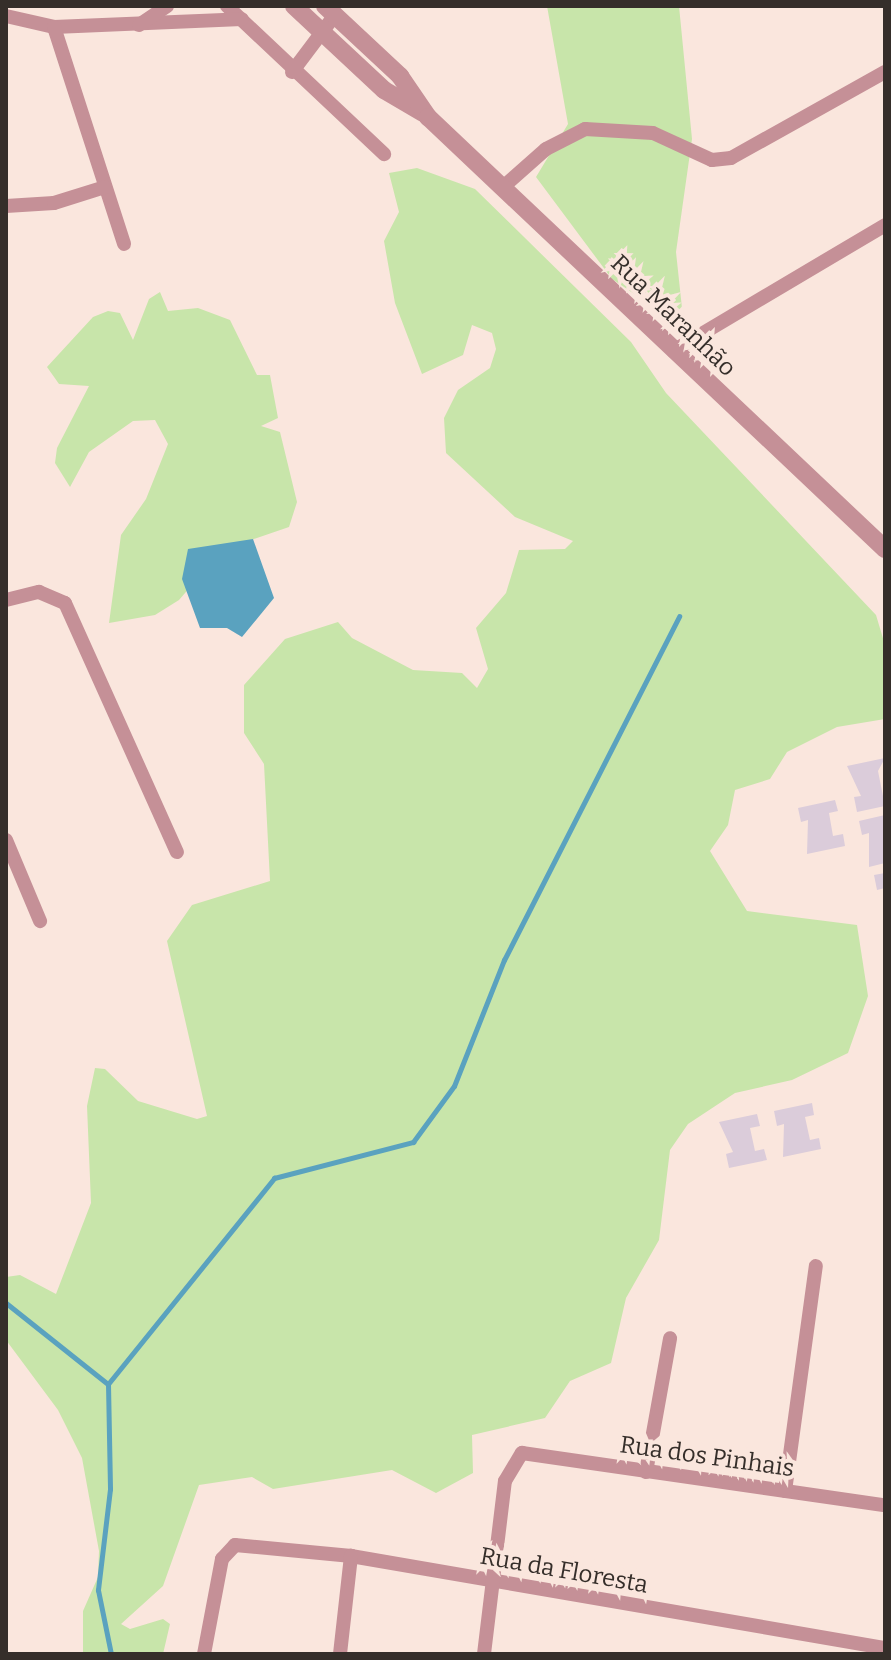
<!DOCTYPE html>
<html>
<head>
<meta charset="utf-8">
<style>
  body { margin:0 }
  #map { position:relative; width:891px; height:1660px; overflow:hidden; background:#fae6dd; font-family:Bitter,serif }
  div>[style] { position:absolute }
  .green>* { inset:0; background:#c8e5aa }
  .water>* { inset:0; background:#5aa2bf }
  .stream>* { height:5px; margin:-2.5px; padding:0 2.5px; transform-origin:2.5px; border-radius:2.5px; background:#5aa2bf }
  .building>* { inset:0; background:#dbccda }
  .minor>* { height:14px; margin:-7px; padding:0 7px; transform-origin:7px; border-radius:7px; background:#c59097 }
  .tertiary>* { height:18px; margin:-9px; padding:0 9px; transform-origin:9px; border-radius:9px; background:#c59097 }
  span { translate:-50% -50%; white-space:nowrap; text-align:center; line-height:1.15; -webkit-text-stroke:8px #fae6dd; paint-order:stroke }
  .street-label { font-size:24px; color:#352e2a }
  .frame { position:absolute; inset:0; border:8px solid #352e2a; pointer-events:none }
</style>
</head>
<body>
<div id="map">
  <div class="green">
    <i style="clip-path:polygon(547px 6px,679px 6px,692px 139px,676px 252px,684px 327px,612px 279px,536px 177px,568px 124px)"></i>
    <i style="clip-path:polygon(417px 168px,475px 189px,631px 342px,666px 393px,876px 615px,885px 645px,885px 719px,837px 727px,787px 752px,770px 779px,735px 790px,728px 825px,710px 851px,747px 911px,857px 925px,868px 996px,848px 1053px,792px 1080px,735px 1093px,688px 1124px,670px 1150px,659px 1240px,626px 1298px,611px 1363px,570px 1381px,545px 1418px,472px 1435px,473px 1473px,436px 1493px,392px 1470px,273px 1489px,252px 1477px,199px 1485px,163px 1586px,121px 1624px,130px 1629px,163px 1619px,170px 1624px,163px 1654px,83px 1654px,83px 1611px,98px 1577px,99px 1551px,82px 1458px,58px 1410px,6px 1340px,6px 1277px,20px 1275px,56px 1294px,91px 1203px,87px 1106px,95px 1068px,105px 1069px,138px 1101px,197px 1119px,207px 1116px,167px 941px,192px 905px,270px 881px,264px 764px,244px 733px,244px 685px,285px 639px,338px 622px,352px 638px,413px 670px,462px 673px,477px 688px,488px 669px,476px 628px,506px 593px,519px 550px,565px 549px,573px 541px,515px 517px,446px 453px,444px 418px,458px 390px,490px 368px,496px 349px,492px 333px,472px 325px,463px 355px,422px 374px,395px 303px,384px 241px,399px 212px,389px 173px)"></i>
    <i style="clip-path:polygon(160px 292px,168px 311px,198px 308px,230px 320px,257px 375px,270px 375px,278px 418px,261px 426px,280px 432px,297px 502px,289px 527px,222px 550px,179px 600px,155px 615px,109px 623px,121px 535px,146px 499px,168px 444px,155px 420px,133px 421px,89px 452px,70px 487px,55px 463px,57px 448px,89px 386px,59px 384px,47px 367px,93px 317px,108px 311px,120px 313px,133px 340px,149px 299px)"></i>
  </div>
  <div class="water">
    <i style="clip-path:polygon(253px 539px,274px 598px,242px 637px,227px 628px,200px 628px,182px 579px,188px 549px)"></i>
  </div>
  <div class="stream">
    <i style="left:6px;top:1303px;width:130px;rotate:38.5deg"></i>
    <i style="left:108px;top:1384px;width:105px;rotate:88.9deg"></i>
    <i style="left:110px;top:1489px;width:102px;rotate:96.8deg"></i>
    <i style="left:98px;top:1590px;width:65px;rotate:78.5deg"></i>
    <i style="left:108px;top:1384px;width:265px;rotate:-51.1deg"></i>
    <i style="left:274px;top:1178px;width:144px;rotate:-14.5deg"></i>
    <i style="left:413px;top:1142px;width:69px;rotate:-53.8deg"></i>
    <i style="left:454px;top:1086px;width:136px;rotate:-68.4deg"></i>
    <i style="left:504px;top:960px;width:386px;rotate:-63deg"></i>
  </div>
  <div class="building">
    <i style="clip-path:polygon(885px 758px,878px 771px,885px 806px,857px 812px,854px 797px,861px 796px,847px 766px)"></i>
    <i style="clip-path:polygon(835px 800px,838px 811px,829px 813px,833px 836px,843px 834px,845px 846px,807px 854px,808px 820px,801px 822px,798px 808px)"></i>
    <i style="clip-path:polygon(885px 815px,885px 863px,869px 867px,869px 833px,862px 835px,859px 821px)"></i>
    <i style="clip-path:polygon(885px 873px,885px 888px,877px 890px,874px 875px)"></i>
    <i style="clip-path:polygon(812px 1103px,814px 1115px,805px 1117px,810px 1140px,819px 1138px,821px 1149px,783px 1157px,784px 1124px,777px 1126px,774px 1111px)"></i>
    <i style="clip-path:polygon(757px 1114px,760px 1126px,750px 1128px,755px 1151px,764px 1149px,767px 1160px,729px 1168px,726px 1154px,733px 1152px,719px 1122px)"></i>
  </div>
  <div class="minor">
    <i style="left:227px;top:6px;width:216px;rotate:43.3deg"></i>
    <i style="left:6px;top:16px;width:49px;rotate:12.9deg"></i>
    <i style="left:54px;top:27px;width:188px;rotate:-2.4deg"></i>
    <i style="left:139px;top:25px;width:34px;rotate:-34deg"></i>
    <i style="left:54px;top:27px;width:228px;rotate:72.1deg"></i>
    <i style="left:292px;top:72px;width:71px;rotate:-53deg"></i>
    <i style="left:503px;top:187px;width:57px;rotate:-41.5deg"></i>
    <i style="left:546px;top:149px;width:44px;rotate:-27.1deg"></i>
    <i style="left:585px;top:129px;width:68px;rotate:3.4deg"></i>
    <i style="left:653px;top:133px;width:65px;rotate:24.6deg"></i>
    <i style="left:712px;top:160px;width:19px;rotate:-6deg"></i>
    <i style="left:731px;top:158px;width:176px;rotate:-29.2deg"></i>
    <i style="left:6px;top:206px;width:48px;rotate:-3.6deg"></i>
    <i style="left:54px;top:203px;width:53px;rotate:-17.4deg"></i>
    <i style="left:673px;top:351px;width:247px;rotate:-30.7deg"></i>
    <i style="left:6px;top:600px;width:34px;rotate:-14deg"></i>
    <i style="left:39px;top:592px;width:28px;rotate:23deg"></i>
    <i style="left:65px;top:603px;width:273px;rotate:65.8deg"></i>
    <i style="left:6px;top:840px;width:88px;rotate:67.2deg"></i>
    <i style="left:646px;top:1472px;width:136px;rotate:-79.8deg"></i>
    <i style="left:785px;top:1491px;width:227px;rotate:-82.2deg"></i>
    <i style="left:204px;top:1654px;width:97px;rotate:-79.3deg"></i>
    <i style="left:222px;top:1559px;width:19px;rotate:-47deg"></i>
    <i style="left:235px;top:1545px;width:117px;rotate:5.4deg"></i>
    <i style="left:351px;top:1556px;width:542px;rotate:9.78deg"></i>
    <i style="left:340px;top:1654px;width:99px;rotate:-83.6deg"></i>
    <i style="left:484px;top:1654px;width:174px;rotate:-83.1deg"></i>
    <i style="left:505px;top:1481px;width:33px;rotate:-59deg"></i>
    <i style="left:522px;top:1453px;width:367px;rotate:8.2deg"></i>
  </div>
  <div class="tertiary">
    <i style="left:294px;top:6px;width:123px;rotate:43deg"></i>
    <i style="left:384px;top:90px;width:45px;rotate:30.5deg"></i>
    <i style="left:325px;top:6px;width:103px;rotate:43deg"></i>
    <i style="left:400px;top:76px;width:50px;rotate:55.7deg"></i>
    <i style="left:428px;top:117px;width:629px;rotate:43.39deg"></i>
  </div>
  <div class="street-label">
    <span style="left:673px;top:316px;rotate:44deg">Rua Maranhão</span>
    <span style="left:707px;top:1457px;rotate:8deg">Rua dos Pinhais</span>
    <span style="left:564px;top:1571px;rotate:10deg">Rua da Floresta</span>
  </div>
  <div class="frame"></div>
</div>
</body>
</html>
